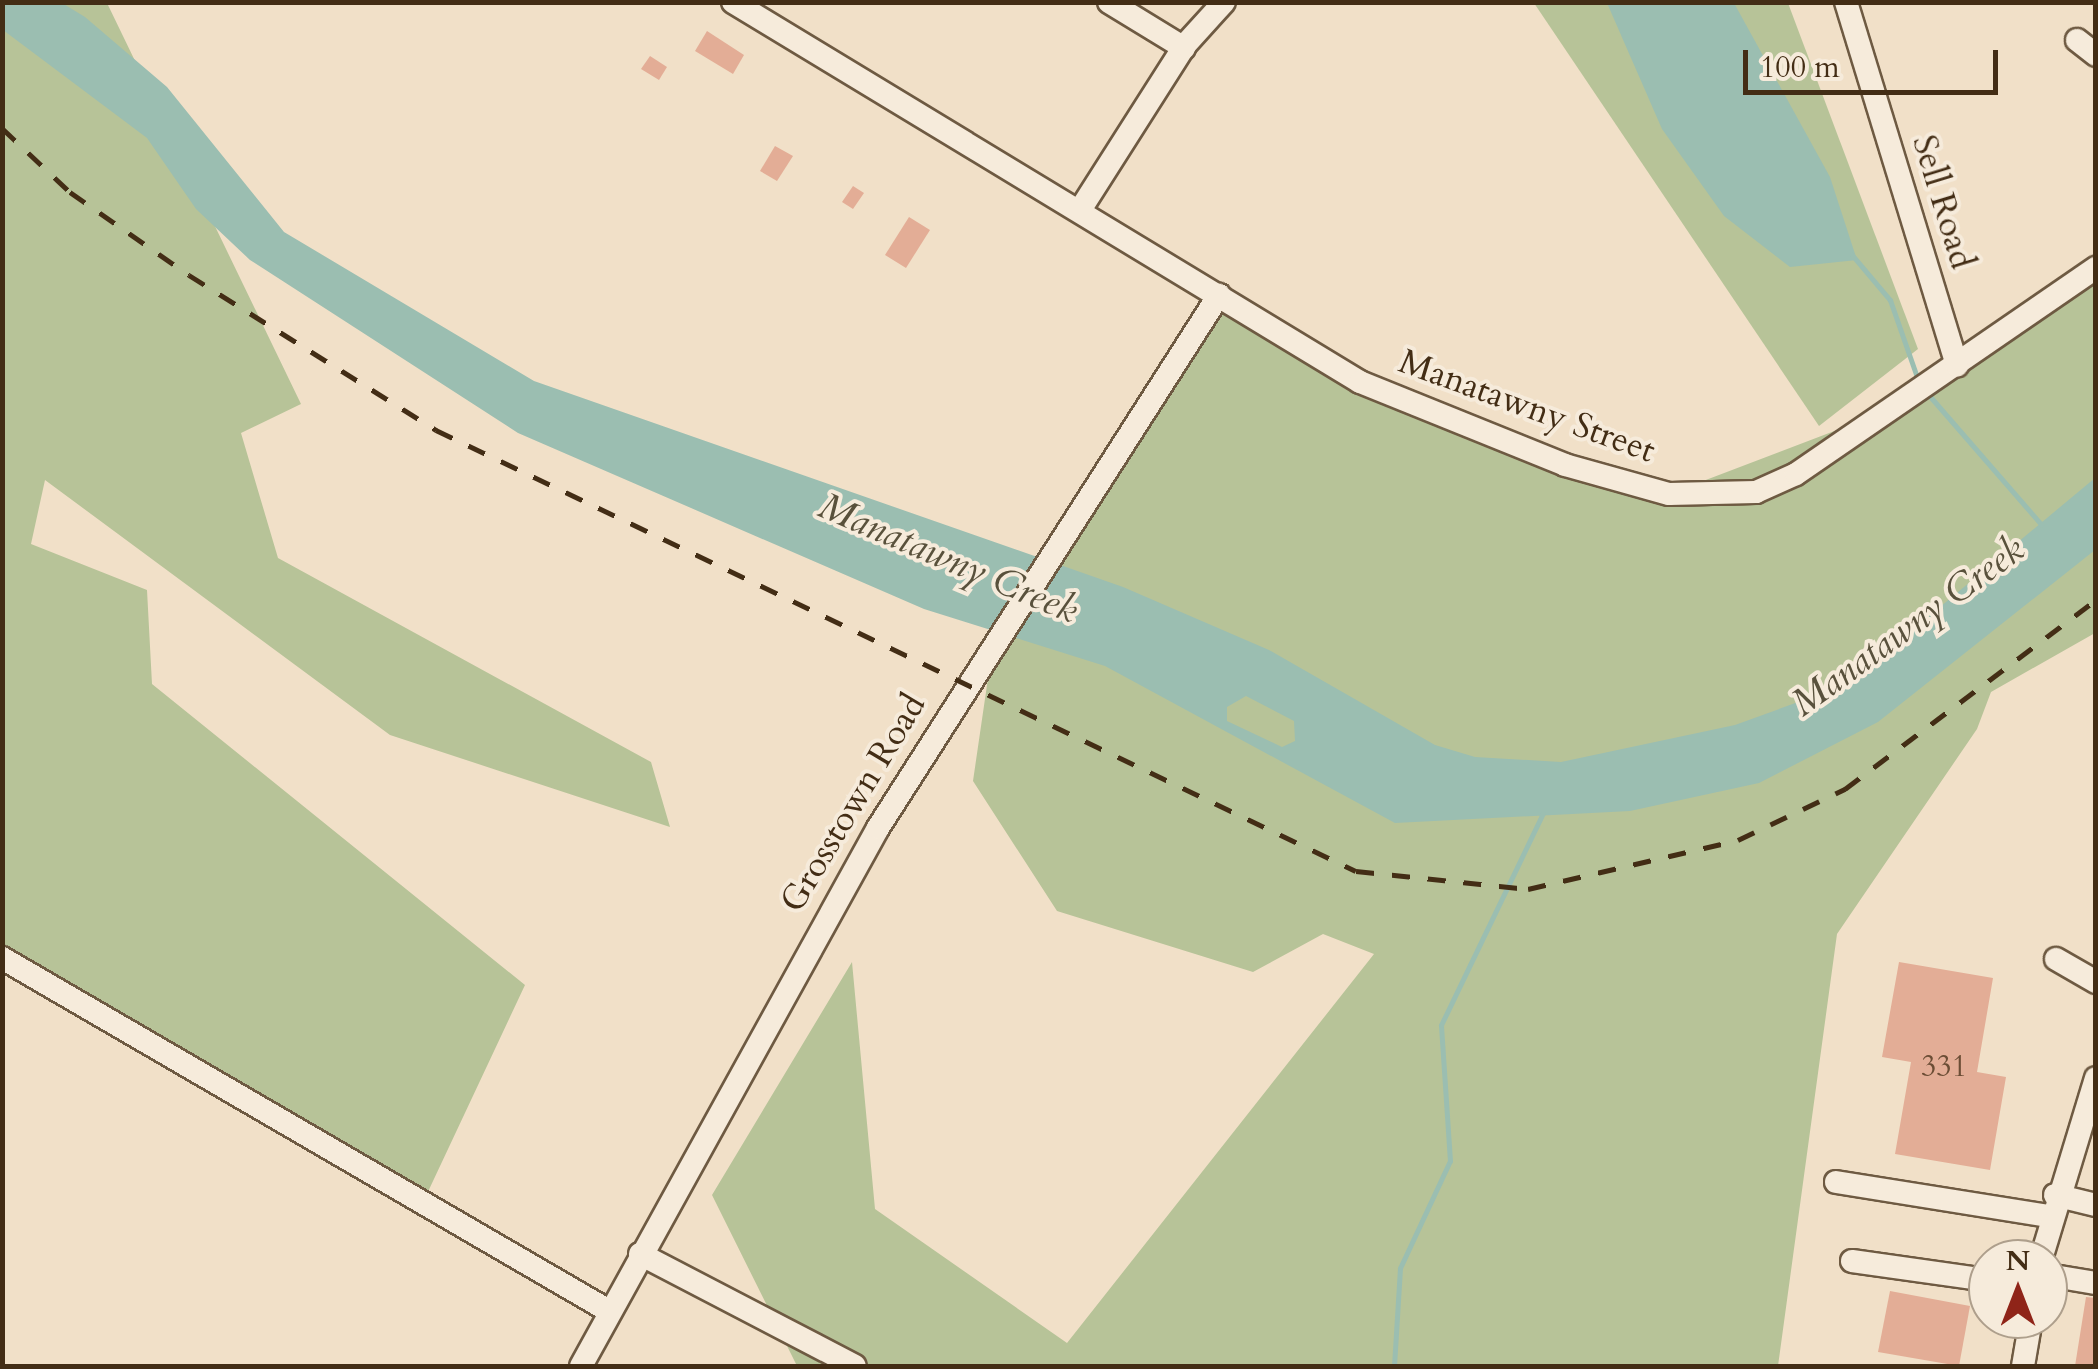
<!DOCTYPE html>
<html>
<head>
<meta charset="utf-8">
<style>
  body { margin:0 }
  #map { position:relative; width:2098px; height:1369px; overflow:hidden; background:#f1e0c8; font-family:Cardo,serif }
  div>[style] { position:absolute }
  .green>* { inset:0; background:#b7c398 }
  .water>* { inset:0; background:#9bbeb1 }
  .stream>* { height:5px; margin:-2.5px; padding:0 2.5px; transform-origin:2.5px; border-radius:2.5px; background:#9bbeb1 }
  .building>* { inset:0; background:#e3ad96 }
  .roads { filter:drop-shadow(2px 0 #6e5a42) drop-shadow(-2px 0 #6e5a42) drop-shadow(0 2px #6e5a42) drop-shadow(0 -2px #6e5a42) }
  .minor>* { height:22px; margin:-11px; padding:0 11px; transform-origin:11px; border-radius:11px; background:#f6ebdb }
  .rail>* { height:5px; margin-top:-2.5px; transform-origin:0; background:repeating-linear-gradient(90deg,#432d15 0 18px,transparent 0 36px) }
  span { translate:-50% -50%; white-space:nowrap; text-align:center; line-height:1.15; -webkit-text-stroke:8px #f6ebdb; paint-order:stroke }
  .number-label { font-size:30px; color:#6b4d35 }
  .number-label span { -webkit-text-stroke-width:0 }
  .street-label { font-size:35px; color:#432d15 }
  .water-label { font-size:38px; color:#59513c; font-style:italic }
  .frame { position:absolute; inset:0; border:5px solid #432d15; pointer-events:none }
  .north { position:absolute; left:1968px; top:1239px; width:100px; height:100px; box-sizing:border-box; background:#f6ebdb; border:2px solid #ae9f8c; border-radius:50%; rotate:0deg; font-size:28px; font-weight:700; line-height:40px; text-align:center; color:#432d15 }
  .north::after { content:''; display:block; margin:auto; width:35px; height:45px; background:#8f2418; clip-path:polygon(50% 0,100% 100%,50% 72%,0 100%) }
  .scale { position:absolute; left:1743px; top:50px; width:255px; height:45px; box-sizing:border-box; border:5px solid #432d15; border-top:0; padding-left:12px; font-size:30px; line-height:35px; white-space:nowrap; color:#432d15; -webkit-text-stroke:8px #f6ebdb; paint-order:stroke }
</style>
</head>
<body>
<div id="map">
  <div class="green">
    <i style="clip-path:polygon(2px 3px,107px 3px,301px 404px,241px 433px,278px 558px,651px 762px,670px 827px,390px 735px,45px 480px,31px 544px,147px 590px,152px 684px,525px 985px,418px 1213px,3px 964px)"></i>
    <i style="clip-path:polygon(1534px 3px,1788px 3px,1918px 349px,1819px 426px)"></i>
    <i style="clip-path:polygon(2095px 272px,2095px 633px,1991px 692px,1977px 729px,1837px 934px,1778px 1366px,797px 1366px,712px 1195px,852px 962px,875px 1209px,1067px 1343px,1374px 954px,1323px 934px,1253px 972px,1057px 911px,973px 781px,993px 644px,1219px 295px,1448px 422px,1669px 494px,1892px 409px)"></i>
  </div>
  <div class="water">
    <i style="clip-path:polygon(evenodd,2px 3px,62px 3px,85px 17px,167px 87px,284px 232px,534px 381px,1123px 587px,1269px 650px,1435px 745px,1475px 757px,1561px 762px,1735px 725px,1812px 697px,1922px 622px,2095px 478px,2095px 550px,1878px 722px,1759px 783px,1630px 811px,1395px 823px,1105px 666px,924px 609px,518px 433px,250px 260px,196px 209px,147px 138px,3px 30px,2px 3px,1246px 696px,1294px 721px,1295px 741px,1282px 747px,1227px 721px,1227px 707px,1246px 696px)"></i>
    <i style="clip-path:polygon(1607px 3px,1734px 3px,1830px 177px,1857px 260px,1790px 267px,1724px 216px,1662px 129px)"></i>
  </div>
  <div class="stream">
    <i style="left:1852px;top:255px;width:59px;rotate:49.8deg"></i>
    <i style="left:1890px;top:300px;width:85px;rotate:70.7deg"></i>
    <i style="left:1927px;top:393px;width:174px;rotate:49deg"></i>
    <i style="left:1394px;top:1366px;width:98px;rotate:-86.5deg"></i>
    <i style="left:1400px;top:1268px;width:118px;rotate:-65deg"></i>
    <i style="left:1450px;top:1161px;width:136px;rotate:-93.8deg"></i>
    <i style="left:1441px;top:1025px;width:235px;rotate:-64.3deg"></i>
  </div>
  <div class="building">
    <i style="clip-path:polygon(707px 31px,744px 55px,733px 74px,695px 51px)"></i>
    <i style="clip-path:polygon(650px 56px,667px 67px,659px 80px,641px 69px)"></i>
    <i style="clip-path:polygon(775px 146px,793px 156px,777px 181px,760px 171px)"></i>
    <i style="clip-path:polygon(853px 186px,864px 193px,853px 209px,842px 202px)"></i>
    <i style="clip-path:polygon(909px 217px,930px 230px,906px 268px,885px 255px)"></i>
    <i style="clip-path:polygon(1899px 962px,1993px 978px,1977px 1072px,2006px 1077px,1990px 1170px,1895px 1154px,1911px 1062px,1882px 1057px)"></i>
    <i style="clip-path:polygon(1890px 1291px,1970px 1306px,1959px 1366px,1878px 1352px)"></i>
    <i style="clip-path:polygon(2086px 1297px,2096px 1298px,2096px 1366px,2075px 1366px)"></i>
  </div>
  <div class="roads">
    <div class="minor">
      <i style="left:733px;top:2px;width:733px;rotate:31.22deg"></i>
      <i style="left:1360px;top:382px;width:221px;rotate:22deg"></i>
      <i style="left:1565px;top:465px;width:108px;rotate:15.6deg"></i>
      <i style="left:1669px;top:494px;width:87px;rotate:-1.3deg"></i>
      <i style="left:1756px;top:492px;width:44px;rotate:-24.2deg"></i>
      <i style="left:1796px;top:474px;width:364px;rotate:-34.5deg"></i>
      <i style="left:1109px;top:2px;width:88px;rotate:31.5deg"></i>
      <i style="left:1846px;top:2px;width:380px;rotate:73deg"></i>
      <i style="left:2077px;top:40px;width:24px;rotate:38deg"></i>
      <i style="left:1080px;top:210px;width:196px;rotate:-57.5deg"></i>
      <i style="left:1185px;top:45px;width:58px;rotate:-47.8deg"></i>
      <i style="left:2px;top:958px;width:702px;rotate:30.18deg"></i>
      <i style="left:2056px;top:959px;width:46px;rotate:29.9deg"></i>
      <i style="left:1836px;top:1182px;width:216px;rotate:9.1deg"></i>
      <i style="left:2055px;top:1195px;width:42px;rotate:13.7deg"></i>
      <i style="left:640px;top:1254px;width:242px;rotate:27.5deg"></i>
      <i style="left:2041px;top:1259px;width:189px;rotate:-73.1deg"></i>
      <i style="left:1852px;top:1261px;width:137px;rotate:8deg"></i>
      <i style="left:2048px;top:1275px;width:49px;rotate:9.5deg"></i>
      <i style="left:581px;top:1366px;width:615px;rotate:-61.1deg"></i>
      <i style="left:878px;top:828px;width:633px;rotate:-57.39deg"></i>
      <i style="left:2023px;top:1366px;width:48px;rotate:-80.3deg"></i>
    </div>
  </div>
  <div class="rail">
    <i style="left:2px;top:128px;width:93px;rotate:43.3deg"></i>
    <i style="left:70px;top:192px;width:145px;rotate:34.9deg"></i>
    <i style="left:189px;top:275px;width:292px;rotate:32.1deg"></i>
    <i style="left:436px;top:430px;width:1020px;rotate:25.61deg"></i>
    <i style="left:1356px;top:871px;width:173px;rotate:6deg"></i>
    <i style="left:1528px;top:889px;width:216px;rotate:-13.1deg"></i>
    <i style="left:1738px;top:840px;width:119px;rotate:-25.5deg"></i>
    <i style="left:1845px;top:789px;width:314px;rotate:-37deg"></i>
  </div>
  <div class="number-label">
    <span style="left:1944px;top:1067px">331</span>
  </div>
  <div class="street-label">
    <span style="left:1943px;top:202px;rotate:73deg">Sell Road</span>
    <span style="left:1527px;top:406px;rotate:20deg">Manatawny Street</span>
    <span style="left:853px;top:803px;rotate:-59deg">Grosstown Road</span>
  </div>
  <div class="water-label">
    <span style="left:948px;top:559px;rotate:23deg">Manatawny Creek</span>
    <span style="left:1908px;top:627px;rotate:-36deg">Manatawny Creek</span>
  </div>
  <div class="frame"></div>
  <div class="north">N</div>
  <div class="scale">100 m</div>
</div>
</body>
</html>
